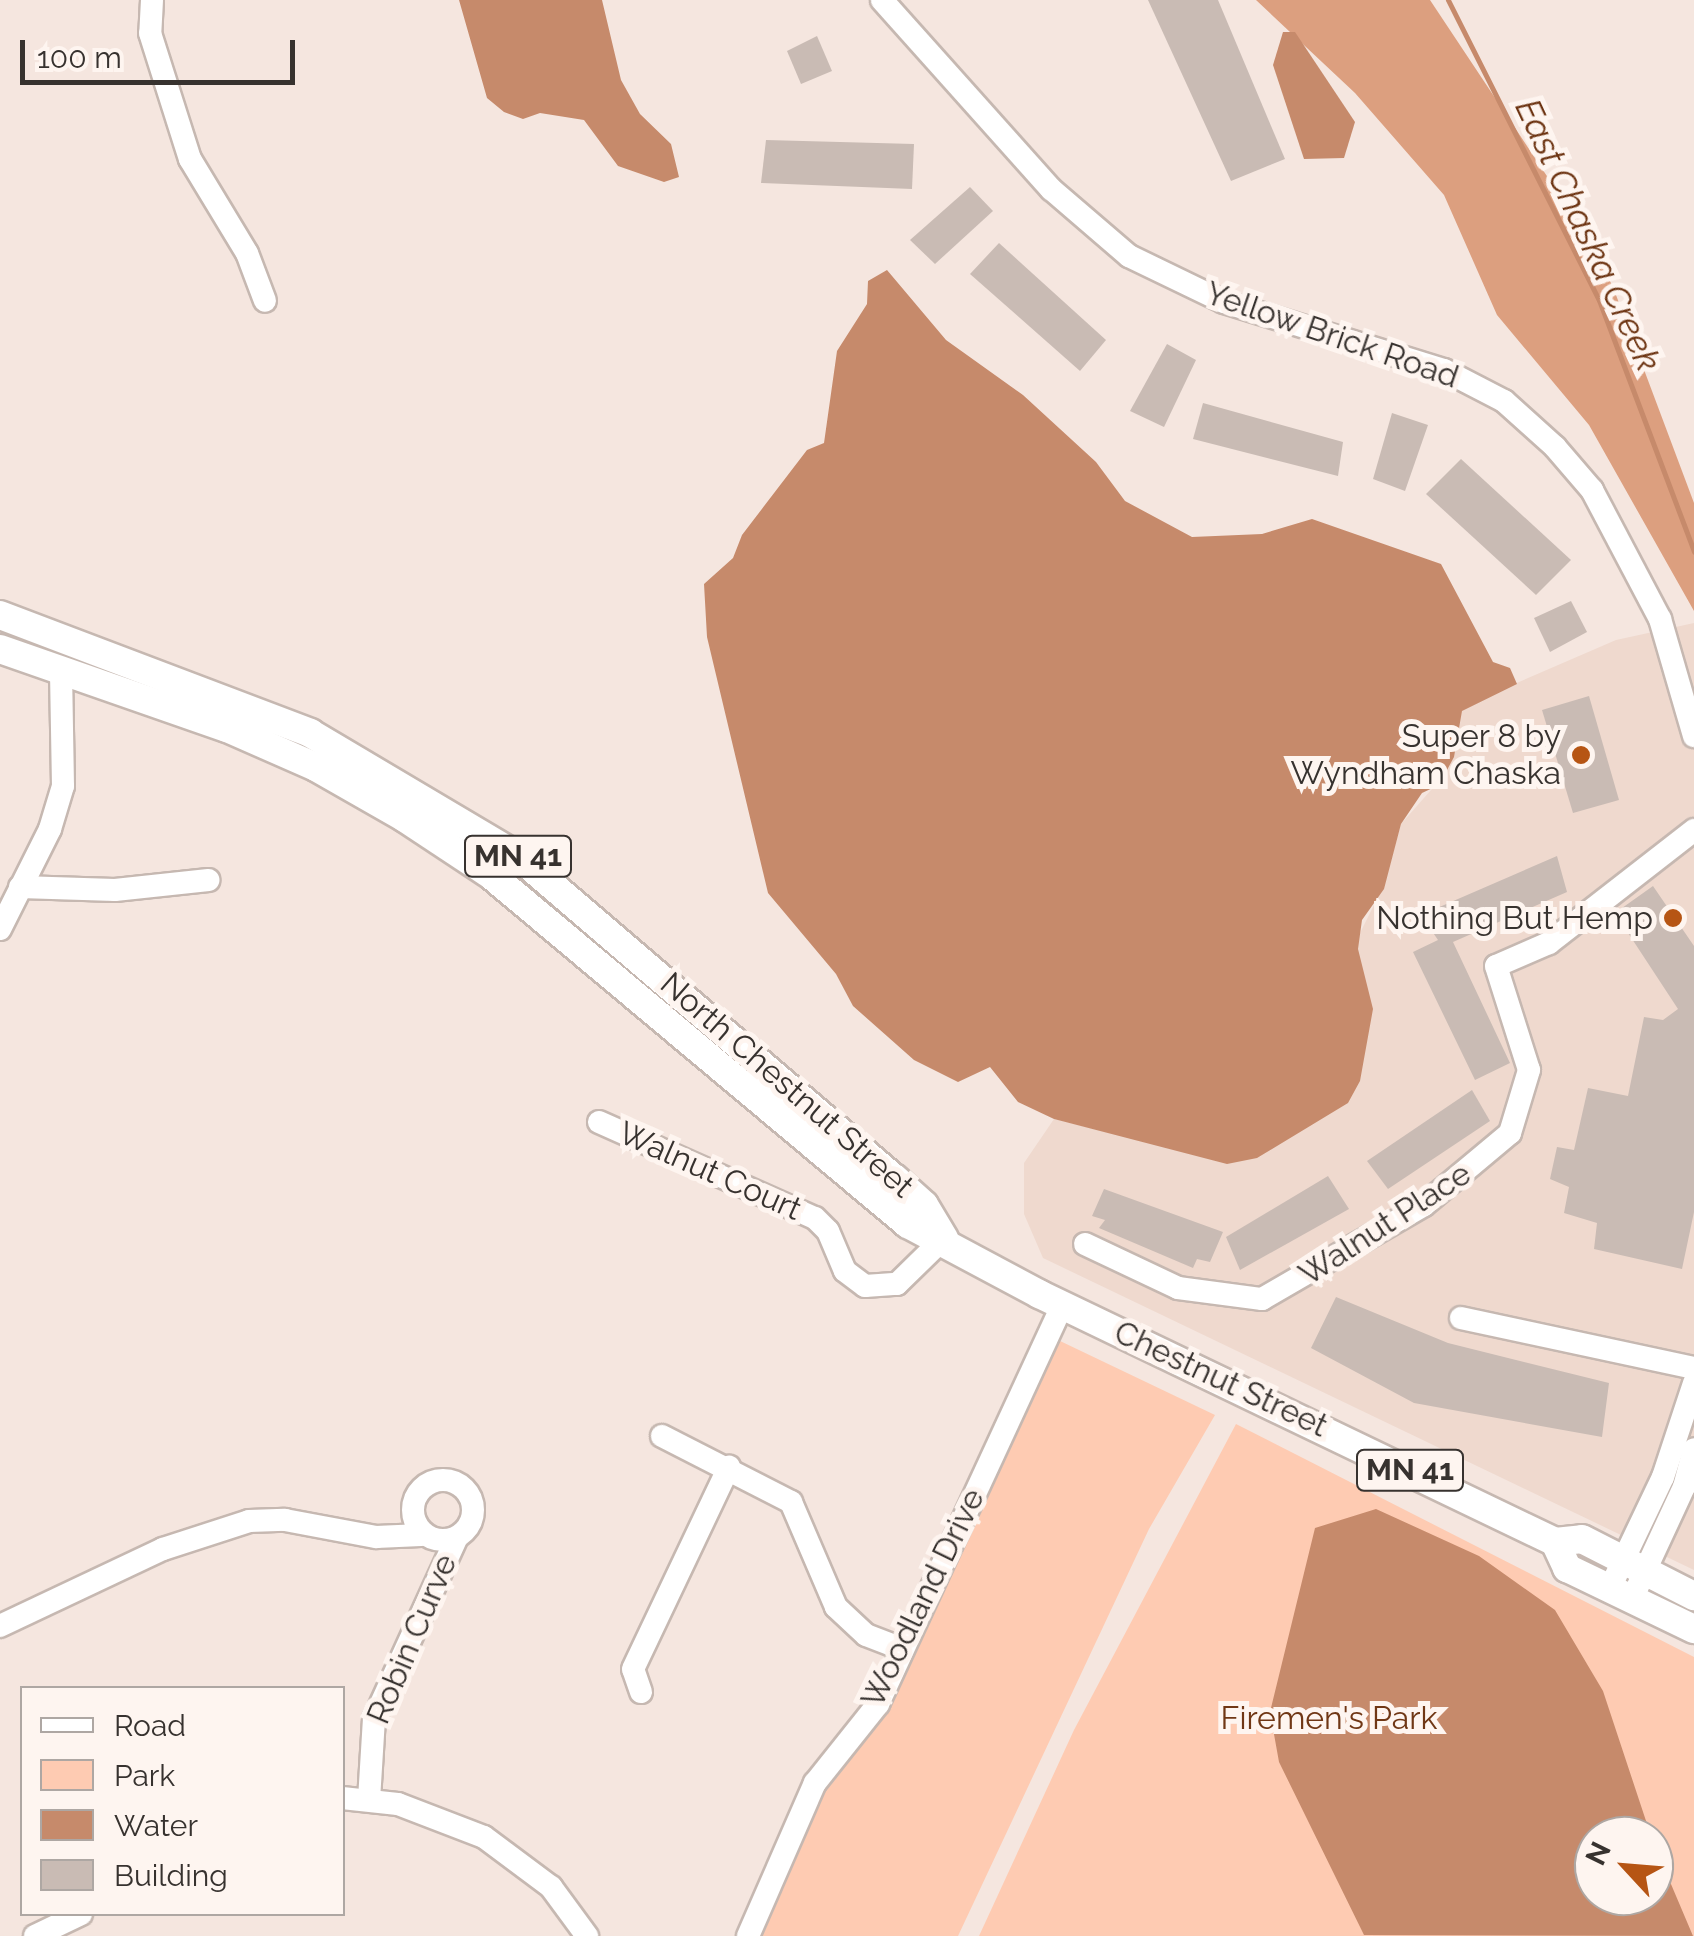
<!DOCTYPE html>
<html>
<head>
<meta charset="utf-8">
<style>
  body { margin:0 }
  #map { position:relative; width:1694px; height:1936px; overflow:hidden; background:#f5e6df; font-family:Raleway,sans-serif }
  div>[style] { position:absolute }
  .built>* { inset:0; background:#efd9ce }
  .green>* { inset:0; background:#fecbb2 }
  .forest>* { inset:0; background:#dc9f7f }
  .water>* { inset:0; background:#c68a6b }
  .stream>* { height:5px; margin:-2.5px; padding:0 2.5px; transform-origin:2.5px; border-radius:2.5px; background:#c68a6b }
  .building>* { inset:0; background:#c9bbb4 }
  .roads { filter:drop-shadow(2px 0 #c6b8b1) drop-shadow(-2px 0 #c6b8b1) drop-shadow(0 2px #c6b8b1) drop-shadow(0 -2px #c6b8b1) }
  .minor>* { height:22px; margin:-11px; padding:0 11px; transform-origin:11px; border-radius:11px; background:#fff }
  .minor>.ring { margin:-11px; padding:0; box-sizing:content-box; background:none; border:22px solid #fff; border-radius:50% }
  .major>* { height:28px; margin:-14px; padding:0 14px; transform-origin:14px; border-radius:14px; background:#fff }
  .dots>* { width:28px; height:28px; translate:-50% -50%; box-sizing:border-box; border:5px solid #fef5f0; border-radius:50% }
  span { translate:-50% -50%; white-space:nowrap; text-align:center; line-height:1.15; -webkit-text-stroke:10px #fef5f0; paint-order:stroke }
  .shield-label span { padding:2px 8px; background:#fef5f0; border:2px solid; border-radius:8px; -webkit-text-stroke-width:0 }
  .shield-label { font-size:30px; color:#37322f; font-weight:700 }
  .street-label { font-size:32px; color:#37322f }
  .poi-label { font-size:32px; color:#37322f }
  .right { translate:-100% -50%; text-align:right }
  .park-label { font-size:32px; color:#703715 }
  .water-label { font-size:35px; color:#6d3412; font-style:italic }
  .legend { position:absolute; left:20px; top:1686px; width:325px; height:230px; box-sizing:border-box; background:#fef5f0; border:2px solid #aea7a3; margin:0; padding:12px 18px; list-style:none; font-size:30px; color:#37322f }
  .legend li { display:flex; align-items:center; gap:20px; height:50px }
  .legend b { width:50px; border:2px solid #aea7a3 }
  .north { position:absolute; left:1574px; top:1816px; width:100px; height:100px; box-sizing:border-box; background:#fef5f0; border:2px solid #aea7a3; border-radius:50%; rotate:296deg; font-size:28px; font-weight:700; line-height:40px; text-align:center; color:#37322f }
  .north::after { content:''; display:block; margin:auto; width:35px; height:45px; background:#b65514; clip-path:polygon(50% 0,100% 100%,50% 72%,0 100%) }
  .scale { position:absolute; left:20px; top:40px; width:275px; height:45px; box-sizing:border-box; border:5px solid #37322f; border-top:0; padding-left:12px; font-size:30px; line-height:35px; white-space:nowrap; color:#37322f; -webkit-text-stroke:8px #fef5f0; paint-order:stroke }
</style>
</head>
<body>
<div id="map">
  <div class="built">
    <i style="clip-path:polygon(1694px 623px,1694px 1570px,1043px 1258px,1024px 1214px,1024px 1163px,1054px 1119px,1175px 1149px,1271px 1147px,1316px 1121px,1360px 933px,1385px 883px,1401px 824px,1446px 773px,1461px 707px,1616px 640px)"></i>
  </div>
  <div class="green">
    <i style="clip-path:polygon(1058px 1340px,1215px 1415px,1149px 1529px,958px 1936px,760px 1936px,829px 1777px,897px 1692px)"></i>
    <i style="clip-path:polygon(evenodd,1236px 1424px,1694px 1657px,1694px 1936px,979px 1936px,1074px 1730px,1236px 1424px,1594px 1836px,1654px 1836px,1654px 1896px,1594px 1896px,1594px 1836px)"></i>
  </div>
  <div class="forest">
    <i style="clip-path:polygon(1256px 0,1430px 0,1586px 235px,1613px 287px,1694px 503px,1694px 611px,1589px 425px,1497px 315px,1444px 195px,1355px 93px)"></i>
  </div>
  <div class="water">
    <i style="clip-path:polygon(459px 0,602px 0,621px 80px,640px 114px,671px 144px,679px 177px,664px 182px,618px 166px,584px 120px,540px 113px,523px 119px,504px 112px,487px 98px)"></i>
    <i style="clip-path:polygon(1283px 32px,1295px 32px,1355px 122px,1344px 158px,1304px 159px,1273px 65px)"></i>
    <i style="clip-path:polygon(887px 270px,946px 340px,1023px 395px,1096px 462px,1125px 501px,1192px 537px,1262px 534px,1312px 519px,1441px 564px,1493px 662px,1510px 668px,1517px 684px,1462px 711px,1454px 757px,1439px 785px,1422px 793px,1401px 824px,1384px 889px,1362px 920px,1358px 949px,1373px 1009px,1360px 1081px,1348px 1103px,1257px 1158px,1227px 1164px,1054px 1119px,1018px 1102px,990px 1067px,958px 1082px,914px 1060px,853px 1006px,836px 974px,768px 893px,707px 637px,704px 584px,733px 558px,742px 535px,807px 450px,824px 443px,837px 351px,867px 304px,868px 281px)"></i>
    <i style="clip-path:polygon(1376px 1509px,1479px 1556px,1555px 1610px,1603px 1691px,1651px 1836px,1594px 1836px,1594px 1896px,1654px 1896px,1654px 1844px,1693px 1936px,1364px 1935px,1279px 1762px,1270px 1712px,1315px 1528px)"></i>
  </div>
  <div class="stream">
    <i style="left:1448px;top:0;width:336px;rotate:63.3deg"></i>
    <i style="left:1599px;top:300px;width:269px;rotate:69.3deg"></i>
  </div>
  <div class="building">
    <i style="clip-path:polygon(1148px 0,1218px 0,1285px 159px,1231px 181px)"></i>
    <i style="clip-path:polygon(817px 36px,832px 71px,801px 84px,787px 51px)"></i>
    <i style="clip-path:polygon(766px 140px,914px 144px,912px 189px,761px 183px)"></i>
    <i style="clip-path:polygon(970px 187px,993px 211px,935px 264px,910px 240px)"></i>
    <i style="clip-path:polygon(999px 243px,1106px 340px,1080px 371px,970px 274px)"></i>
    <i style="clip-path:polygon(1167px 344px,1196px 360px,1164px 427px,1130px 411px)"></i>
    <i style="clip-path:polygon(1203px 403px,1343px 442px,1338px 476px,1193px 439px)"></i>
    <i style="clip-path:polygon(1392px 413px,1428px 425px,1405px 491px,1373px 479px)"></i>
    <i style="clip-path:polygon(1461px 459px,1571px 560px,1536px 595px,1426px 494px)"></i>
    <i style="clip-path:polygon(1571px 601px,1587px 632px,1550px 652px,1534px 618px)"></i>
    <i style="clip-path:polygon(1589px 696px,1619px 800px,1573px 813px,1542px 710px)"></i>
    <i style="clip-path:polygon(1557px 856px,1567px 892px,1453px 942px,1510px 1063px,1475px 1080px,1413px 952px,1438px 940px,1421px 915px)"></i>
    <i style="clip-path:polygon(1653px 886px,1694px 946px,1694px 1212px,1682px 1269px,1594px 1249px,1597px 1223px,1564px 1213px,1569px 1187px,1550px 1179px,1557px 1147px,1574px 1150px,1588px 1088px,1628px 1096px,1644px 1017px,1663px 1020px,1678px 1009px,1615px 913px)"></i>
    <i style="clip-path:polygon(1472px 1090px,1490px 1121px,1388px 1189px,1367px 1161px)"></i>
    <i style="clip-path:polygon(1328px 1176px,1349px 1209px,1240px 1270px,1226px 1237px)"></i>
    <i style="clip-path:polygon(1104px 1189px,1223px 1232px,1210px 1262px,1197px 1259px,1193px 1268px,1099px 1228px,1105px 1220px,1092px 1216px)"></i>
    <i style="clip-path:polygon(1336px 1297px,1448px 1343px,1609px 1383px,1602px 1437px,1414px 1403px,1311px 1348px)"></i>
  </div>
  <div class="roads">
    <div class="minor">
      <i style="left:152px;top:0;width:33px;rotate:93deg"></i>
      <i style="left:150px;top:33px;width:132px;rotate:72.4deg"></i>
      <i style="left:190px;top:159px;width:110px;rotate:58.8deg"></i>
      <i style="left:247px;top:253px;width:51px;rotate:69.4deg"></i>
      <i style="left:882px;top:0;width:254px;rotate:48.2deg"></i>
      <i style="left:1051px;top:189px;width:103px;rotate:40.7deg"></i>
      <i style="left:1129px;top:256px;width:106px;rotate:25.8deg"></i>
      <i style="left:1224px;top:302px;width:230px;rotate:17.2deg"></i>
      <i style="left:1444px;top:370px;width:68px;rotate:27.3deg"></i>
      <i style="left:1504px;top:401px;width:69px;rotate:42deg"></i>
      <i style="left:1555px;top:447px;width:57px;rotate:49.3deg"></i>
      <i style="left:1592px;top:490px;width:146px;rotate:62.2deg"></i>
      <i style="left:1660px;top:619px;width:122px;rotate:73.8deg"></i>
      <i style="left:20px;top:887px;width:95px;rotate:1.8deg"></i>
      <i style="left:115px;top:890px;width:94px;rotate:-6.1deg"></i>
      <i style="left:0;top:929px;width:112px;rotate:-63.4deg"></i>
      <i style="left:50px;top:829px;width:45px;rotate:-73.2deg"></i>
      <i style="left:63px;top:786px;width:117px;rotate:-91deg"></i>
      <i style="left:599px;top:1122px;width:236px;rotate:24deg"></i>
      <i style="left:815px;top:1218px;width:18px;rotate:45deg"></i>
      <i style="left:828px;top:1231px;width:43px;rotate:67deg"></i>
      <i style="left:845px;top:1271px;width:25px;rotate:37deg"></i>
      <i style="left:865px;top:1286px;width:32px;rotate:-4deg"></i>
      <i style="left:897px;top:1284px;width:66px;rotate:-44.4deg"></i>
      <i style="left:1085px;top:1244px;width:103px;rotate:25.3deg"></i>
      <i style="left:1178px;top:1288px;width:85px;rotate:7.5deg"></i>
      <i style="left:1262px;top:1299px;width:187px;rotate:-30.1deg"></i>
      <i style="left:1424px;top:1205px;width:112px;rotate:-39.9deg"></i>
      <i style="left:1510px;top:1133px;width:66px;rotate:-73.2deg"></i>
      <i style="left:1529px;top:1070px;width:109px;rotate:-107.6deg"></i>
      <i style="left:1496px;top:966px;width:58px;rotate:-23.5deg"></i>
      <i style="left:1549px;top:943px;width:184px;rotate:-37.9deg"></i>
      <i style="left:1461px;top:1318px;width:238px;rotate:12.1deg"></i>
      <i style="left:662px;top:1436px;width:145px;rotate:27.1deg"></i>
      <i style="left:791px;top:1502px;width:114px;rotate:66.8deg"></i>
      <i style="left:836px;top:1607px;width:41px;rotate:43deg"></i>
      <i style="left:866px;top:1635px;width:39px;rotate:21deg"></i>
      <i class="ring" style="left:413px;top:1480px;width:38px;height:38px"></i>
      <i style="left:1610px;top:1588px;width:123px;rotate:-64.5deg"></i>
      <i style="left:1663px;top:1477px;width:99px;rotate:-71.7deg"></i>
      <i style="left:1632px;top:1599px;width:123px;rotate:-65.1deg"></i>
      <i style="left:1684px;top:1487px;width:39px;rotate:-75deg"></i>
      <i style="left:0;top:1626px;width:180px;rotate:-25.3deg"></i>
      <i style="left:163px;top:1549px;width:90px;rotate:-18deg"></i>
      <i style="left:249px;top:1521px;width:36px;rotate:-2deg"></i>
      <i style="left:285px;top:1520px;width:93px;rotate:10.6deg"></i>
      <i style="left:376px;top:1537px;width:45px;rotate:-2.5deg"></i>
      <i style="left:641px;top:1692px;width:24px;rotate:-109deg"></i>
      <i style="left:633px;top:1669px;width:224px;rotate:-64.6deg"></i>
      <i style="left:342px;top:1798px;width:56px;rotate:6.1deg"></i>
      <i style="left:398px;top:1804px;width:92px;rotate:21deg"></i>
      <i style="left:484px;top:1837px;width:84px;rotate:36.7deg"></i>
      <i style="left:551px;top:1887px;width:61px;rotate:53.7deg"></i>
      <i style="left:369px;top:1800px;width:81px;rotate:-86.5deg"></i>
      <i style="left:374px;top:1719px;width:198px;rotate:-65.5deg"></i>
      <i style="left:35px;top:1936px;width:51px;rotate:-25.6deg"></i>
      <i style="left:748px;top:1936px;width:167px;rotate:-66.4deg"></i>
      <i style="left:815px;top:1783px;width:101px;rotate:-51.4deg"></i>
      <i style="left:878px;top:1704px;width:439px;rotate:-65.2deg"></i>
    </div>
    <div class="major">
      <i style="left:0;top:615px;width:332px;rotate:20.8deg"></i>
      <i style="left:310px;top:733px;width:243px;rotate:30.7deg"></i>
      <i style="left:519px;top:857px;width:494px;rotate:40.6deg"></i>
      <i style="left:894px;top:1178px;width:40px;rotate:42deg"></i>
      <i style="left:924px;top:1205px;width:39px;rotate:59deg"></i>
      <i style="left:0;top:649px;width:240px;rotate:19.2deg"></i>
      <i style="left:227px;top:728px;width:97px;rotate:23.7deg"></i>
      <i style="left:316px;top:767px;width:103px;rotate:29.8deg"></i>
      <i style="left:405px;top:818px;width:103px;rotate:33.5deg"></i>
      <i style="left:491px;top:875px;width:544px;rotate:39.93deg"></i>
      <i style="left:908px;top:1224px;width:149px;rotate:28.1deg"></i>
      <i style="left:1039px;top:1294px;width:573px;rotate:25.67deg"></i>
      <i style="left:1555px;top:1542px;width:27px;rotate:-6deg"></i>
      <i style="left:1582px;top:1539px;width:126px;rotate:27deg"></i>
      <i style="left:1555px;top:1542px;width:29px;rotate:65deg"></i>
      <i style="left:1567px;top:1568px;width:141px;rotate:25.7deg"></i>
    </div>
  </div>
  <div class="dots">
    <i style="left:1581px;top:755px;background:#b65514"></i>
    <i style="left:1673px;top:918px;background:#b65514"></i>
  </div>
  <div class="shield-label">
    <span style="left:518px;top:856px">MN 41</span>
    <span style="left:1410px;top:1470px">MN 41</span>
  </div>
  <div class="street-label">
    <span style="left:1332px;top:335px;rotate:19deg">Yellow Brick Road</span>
    <span style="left:787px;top:1085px;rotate:41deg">North Chestnut Street</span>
    <span style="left:710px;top:1171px;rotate:24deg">Walnut Court</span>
    <span style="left:1385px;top:1224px;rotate:-33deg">Walnut Place</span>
    <span style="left:1221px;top:1379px;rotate:25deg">Chestnut Street</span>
    <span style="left:923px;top:1598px;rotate:-64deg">Woodland Drive</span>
    <span style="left:412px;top:1639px;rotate:-67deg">Robin Curve</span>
  </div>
  <div class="poi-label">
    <span class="right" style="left:1561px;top:755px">Super 8 by<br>Wyndham Chaska</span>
    <span class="right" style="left:1653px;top:918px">Nothing But Hemp</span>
  </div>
  <div class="park-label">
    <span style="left:1329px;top:1718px">Firemen's Park</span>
  </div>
  <div class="water-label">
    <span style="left:1588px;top:235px;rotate:65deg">East Chaska Creek</span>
  </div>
  <ul class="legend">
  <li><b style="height:12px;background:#fff"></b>Road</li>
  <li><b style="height:28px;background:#fecbb2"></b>Park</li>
  <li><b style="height:28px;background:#c68a6b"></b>Water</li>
  <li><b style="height:28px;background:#c9bbb4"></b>Building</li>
  </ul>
  <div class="north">N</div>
  <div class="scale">100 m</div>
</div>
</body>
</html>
